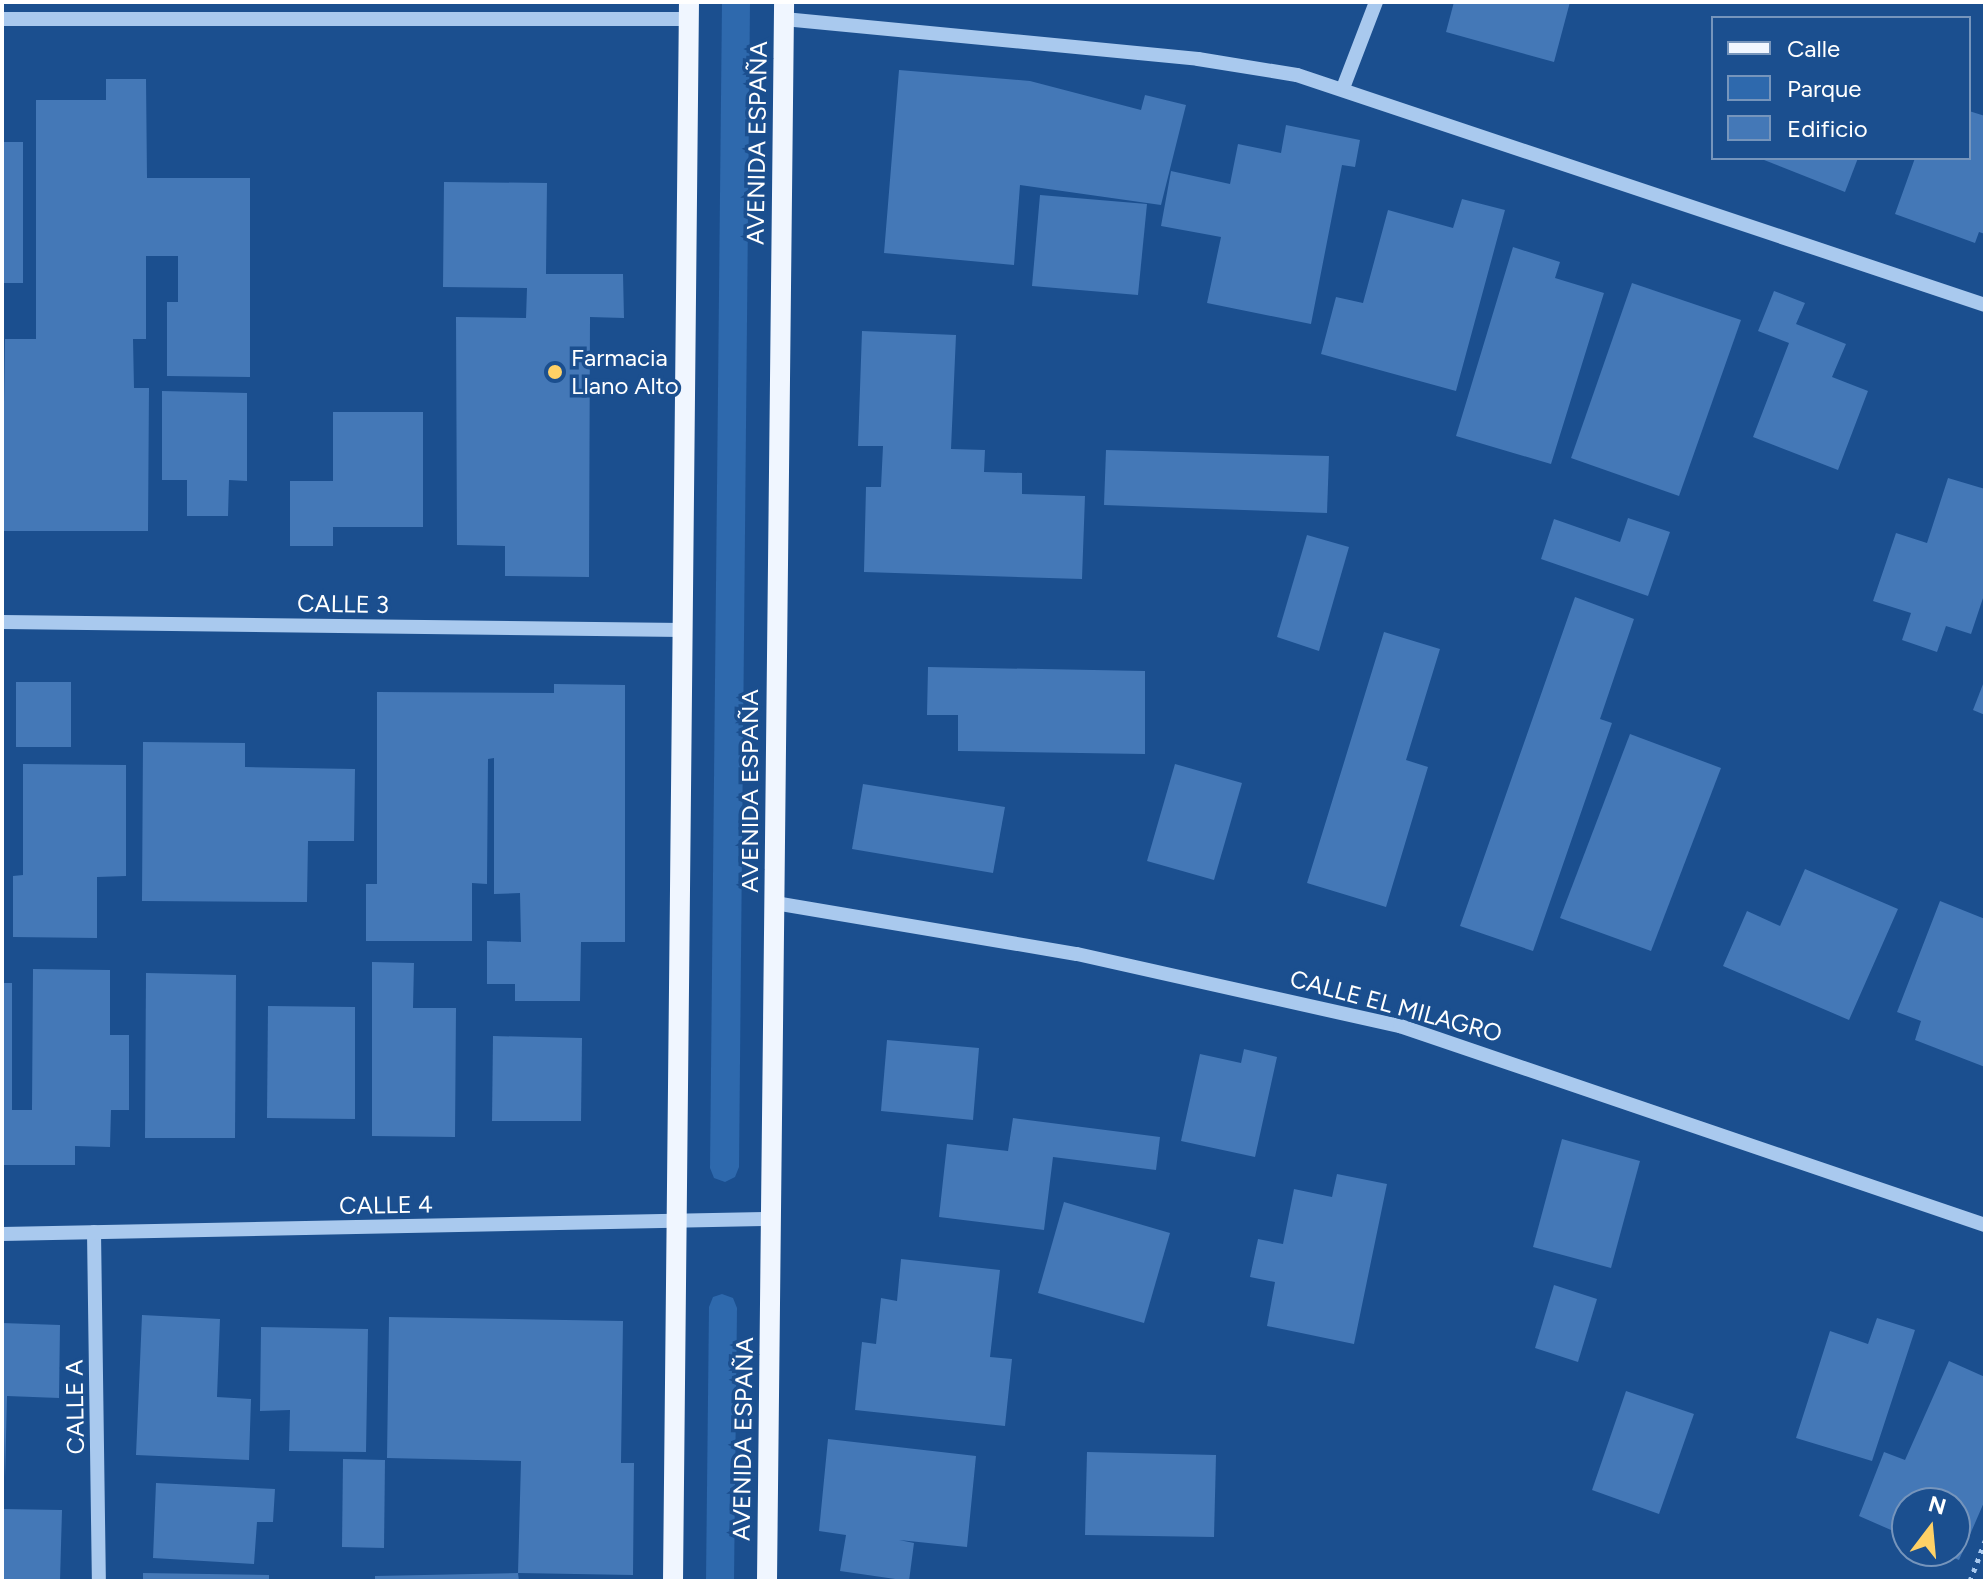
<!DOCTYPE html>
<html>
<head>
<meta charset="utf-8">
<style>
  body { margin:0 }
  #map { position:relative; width:1987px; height:1583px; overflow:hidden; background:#1b4f8f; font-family:Figtree,sans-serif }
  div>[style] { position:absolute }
  .green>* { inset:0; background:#2e69ad }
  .building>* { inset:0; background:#4478b7 }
  .path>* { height:5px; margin-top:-2.5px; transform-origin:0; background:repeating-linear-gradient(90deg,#a9c9ee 0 4px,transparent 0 10px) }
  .minor>* { height:14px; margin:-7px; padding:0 7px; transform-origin:7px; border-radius:7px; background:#a9c9ee }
  .major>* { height:20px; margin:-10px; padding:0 10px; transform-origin:10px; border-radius:10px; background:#f0f6ff }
  .dots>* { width:22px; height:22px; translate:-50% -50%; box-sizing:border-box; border:4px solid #1b4f8f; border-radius:50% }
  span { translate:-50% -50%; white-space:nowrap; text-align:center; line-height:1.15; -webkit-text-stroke:7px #1b4f8f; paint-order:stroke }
  .street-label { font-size:24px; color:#fff }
  .poi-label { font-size:24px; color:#fff }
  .left { translate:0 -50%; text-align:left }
  .frame { position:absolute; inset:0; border:4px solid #fff; pointer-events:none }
  .legend { position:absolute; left:1711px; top:16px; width:260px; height:144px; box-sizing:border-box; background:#1b4f8f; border:2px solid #7695bc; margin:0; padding:10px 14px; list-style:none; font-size:24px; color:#fff }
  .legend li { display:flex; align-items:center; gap:16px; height:40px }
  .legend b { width:40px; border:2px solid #7695bc }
  .north { position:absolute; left:1891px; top:1487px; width:80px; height:80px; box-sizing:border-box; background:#1b4f8f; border:2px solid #7695bc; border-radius:50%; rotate:16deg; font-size:22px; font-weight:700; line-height:32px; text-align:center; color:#fff }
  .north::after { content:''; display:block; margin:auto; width:28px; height:36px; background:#ffd166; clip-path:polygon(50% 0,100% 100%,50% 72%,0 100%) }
</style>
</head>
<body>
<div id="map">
  <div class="green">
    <i style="clip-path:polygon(722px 2px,750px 2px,739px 1167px,735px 1177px,725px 1182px,714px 1178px,710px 1168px)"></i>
    <i style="clip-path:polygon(722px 1294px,733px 1298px,737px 1308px,734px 1581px,706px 1581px,709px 1307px,713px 1297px)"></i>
  </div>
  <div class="building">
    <i style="clip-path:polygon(1454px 2px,1570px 2px,1554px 62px,1446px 32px)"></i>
    <i style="clip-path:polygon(899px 70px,1030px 81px,1141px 110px,1145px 95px,1186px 105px,1161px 205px,1020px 185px,1014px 265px,884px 253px)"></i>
    <i style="clip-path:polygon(106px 79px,146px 79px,147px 178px,250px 178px,250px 377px,167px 376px,167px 302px,178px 302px,178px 256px,146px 256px,146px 339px,133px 339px,134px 388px,149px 388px,148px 531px,2px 531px,5px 339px,36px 339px,36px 100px,106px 100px)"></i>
    <i style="clip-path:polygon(1969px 111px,1985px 116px,1985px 234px,1979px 232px,1975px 243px,1895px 214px,1915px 158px,1969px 158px)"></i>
    <i style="clip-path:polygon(1286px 125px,1360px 140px,1355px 167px,1342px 165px,1311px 324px,1207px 303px,1221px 237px,1161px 226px,1171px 171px,1230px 184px,1238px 144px,1281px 153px)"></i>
    <i style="clip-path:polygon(2px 142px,23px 142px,23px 283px,2px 283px)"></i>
    <i style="clip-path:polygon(1759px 158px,1858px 158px,1845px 192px)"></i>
    <i style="clip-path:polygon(444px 182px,547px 183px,546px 274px,623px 274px,624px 318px,590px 317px,589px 577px,505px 576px,505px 546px,457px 545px,456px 317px,526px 318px,527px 288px,443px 287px)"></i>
    <i style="clip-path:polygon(1040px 195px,1147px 204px,1138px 295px,1032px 286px)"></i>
    <i style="clip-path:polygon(1462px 199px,1505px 210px,1456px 391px,1321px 354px,1336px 297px,1363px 303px,1388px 210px,1453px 228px)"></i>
    <i style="clip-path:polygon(1513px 247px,1560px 262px,1555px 278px,1604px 293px,1551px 464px,1456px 436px)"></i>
    <i style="clip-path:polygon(1632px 283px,1741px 320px,1679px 496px,1571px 458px)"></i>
    <i style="clip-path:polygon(1774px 291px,1805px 303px,1796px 324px,1846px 344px,1832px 377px,1868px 391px,1838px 470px,1753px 437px,1789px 343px,1758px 331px)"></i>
    <i style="clip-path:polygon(862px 331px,956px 335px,951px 449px,985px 450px,984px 472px,1022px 473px,1022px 494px,1085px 496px,1082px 579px,864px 572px,866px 487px,881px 487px,883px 446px,858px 446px)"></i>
    <i style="clip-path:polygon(162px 391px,247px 393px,247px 481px,229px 480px,228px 516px,187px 516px,187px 480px,162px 480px)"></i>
    <i style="clip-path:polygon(333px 412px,423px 412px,423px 527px,333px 527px,333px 546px,290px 546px,290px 481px,333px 481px)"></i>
    <i style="clip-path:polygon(1106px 450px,1329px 456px,1327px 513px,1104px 505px)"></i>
    <i style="clip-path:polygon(1948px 478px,1985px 489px,1985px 592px,1971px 634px,1946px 626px,1937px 652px,1902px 640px,1911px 613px,1873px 601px,1896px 533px,1927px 543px)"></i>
    <i style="clip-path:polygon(1628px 518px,1670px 532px,1648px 596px,1541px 559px,1554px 519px,1620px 542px)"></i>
    <i style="clip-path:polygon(1307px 535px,1349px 547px,1319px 651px,1277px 637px)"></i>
    <i style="clip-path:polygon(1575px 597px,1634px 619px,1600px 719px,1612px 723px,1533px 951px,1460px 926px)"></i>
    <i style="clip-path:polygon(1384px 632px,1440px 649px,1406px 760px,1428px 767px,1386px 907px,1307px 883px)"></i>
    <i style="clip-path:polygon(928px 667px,1145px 671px,1145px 754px,958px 751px,958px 715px,927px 715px)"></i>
    <i style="clip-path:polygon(1985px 679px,1985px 715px,1973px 710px)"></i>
    <i style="clip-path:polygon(16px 682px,71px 682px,71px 747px,16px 747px)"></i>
    <i style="clip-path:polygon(554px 684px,625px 685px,625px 942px,581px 942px,580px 1001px,515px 1001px,515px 984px,487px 984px,487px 941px,521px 942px,520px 893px,494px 894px,494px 758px,488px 759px,487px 884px,472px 883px,472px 941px,366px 941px,366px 884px,377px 884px,377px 692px,554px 693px)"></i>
    <i style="clip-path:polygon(1630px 734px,1721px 768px,1651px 951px,1560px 918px)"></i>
    <i style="clip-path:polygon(143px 742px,245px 743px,245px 767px,355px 769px,354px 841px,308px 841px,307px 902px,142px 901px)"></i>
    <i style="clip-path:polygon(23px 764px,126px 765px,126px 876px,97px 877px,97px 938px,13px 937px,13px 876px,23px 875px)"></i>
    <i style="clip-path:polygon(1175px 764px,1242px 783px,1214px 880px,1147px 861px)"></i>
    <i style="clip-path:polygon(863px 784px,1005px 807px,993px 873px,852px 849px)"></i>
    <i style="clip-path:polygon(1805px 869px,1898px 909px,1849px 1020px,1723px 966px,1747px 911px,1780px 926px)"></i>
    <i style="clip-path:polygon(1940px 901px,1985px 919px,1985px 1067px,1915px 1040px,1921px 1021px,1897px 1012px)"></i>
    <i style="clip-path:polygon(372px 962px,414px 963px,413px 1008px,456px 1008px,455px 1137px,372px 1136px)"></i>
    <i style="clip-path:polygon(33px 969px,110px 970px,110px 1035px,129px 1035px,129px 1110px,111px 1110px,110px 1147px,75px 1146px,75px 1165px,2px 1165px,2px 983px,12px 983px,12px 1110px,32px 1110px)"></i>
    <i style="clip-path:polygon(146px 973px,236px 975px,235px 1138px,145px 1138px)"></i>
    <i style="clip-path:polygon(268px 1006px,355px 1007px,355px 1119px,267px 1118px)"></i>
    <i style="clip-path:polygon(493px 1036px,582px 1038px,581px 1121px,492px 1121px)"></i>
    <i style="clip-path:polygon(887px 1040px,979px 1048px,973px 1120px,881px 1111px)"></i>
    <i style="clip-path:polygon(1244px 1049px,1277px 1057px,1255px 1157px,1181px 1141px,1200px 1054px,1241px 1063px)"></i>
    <i style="clip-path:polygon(1013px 1118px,1160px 1137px,1156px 1170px,1053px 1157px,1044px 1230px,939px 1217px,947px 1144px,1008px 1151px)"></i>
    <i style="clip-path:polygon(1562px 1139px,1640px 1161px,1611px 1268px,1533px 1247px)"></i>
    <i style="clip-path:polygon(1337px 1174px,1387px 1184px,1354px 1344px,1267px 1326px,1275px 1282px,1250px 1277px,1258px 1239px,1283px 1244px,1294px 1189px,1332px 1197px)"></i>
    <i style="clip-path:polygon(1064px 1202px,1170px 1233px,1144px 1323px,1038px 1293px)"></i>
    <i style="clip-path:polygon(901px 1259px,1000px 1270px,990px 1357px,1012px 1359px,1005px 1426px,855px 1410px,862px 1342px,876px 1344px,881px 1298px,897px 1301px)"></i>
    <i style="clip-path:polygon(1554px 1285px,1597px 1299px,1578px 1362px,1535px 1348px)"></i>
    <i style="clip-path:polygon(142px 1315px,220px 1319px,217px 1397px,251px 1399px,249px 1460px,136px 1455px)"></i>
    <i style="clip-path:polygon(389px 1317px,623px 1321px,621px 1463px,634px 1463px,633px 1575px,518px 1573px,519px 1581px,375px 1581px,375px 1576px,518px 1573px,521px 1461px,387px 1458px)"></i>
    <i style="clip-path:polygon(1877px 1318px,1915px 1330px,1872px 1461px,1796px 1438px,1830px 1331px,1868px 1344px)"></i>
    <i style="clip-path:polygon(2px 1323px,60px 1325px,59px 1398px,7px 1396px,5px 1478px)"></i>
    <i style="clip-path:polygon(261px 1327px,368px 1329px,366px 1452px,289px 1451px,290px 1410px,260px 1411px)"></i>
    <i style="clip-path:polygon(1949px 1361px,1985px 1377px,1985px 1500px,1959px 1560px,1938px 1551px,1955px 1551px,1955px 1503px,1907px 1503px,1907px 1537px,1859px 1516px,1884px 1452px,1905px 1460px)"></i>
    <i style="clip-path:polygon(1626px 1391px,1694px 1414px,1659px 1514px,1592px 1490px)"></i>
    <i style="clip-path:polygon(828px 1439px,976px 1456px,967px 1547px,899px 1540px,914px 1543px,909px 1581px,840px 1571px,846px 1535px,819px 1531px)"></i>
    <i style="clip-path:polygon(1087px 1452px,1216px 1455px,1214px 1537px,1085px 1535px)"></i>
    <i style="clip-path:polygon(343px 1459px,385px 1460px,384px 1548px,342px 1547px)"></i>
    <i style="clip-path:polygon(156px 1483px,275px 1489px,273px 1522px,257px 1522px,254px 1564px,153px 1558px)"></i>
    <i style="clip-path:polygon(2px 1509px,62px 1510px,60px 1581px,2px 1581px)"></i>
    <i style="clip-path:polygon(143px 1573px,269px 1575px,269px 1581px,143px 1581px)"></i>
  </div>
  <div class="path">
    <i style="left:1970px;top:1581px;width:43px;rotate:-69.4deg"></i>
  </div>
  <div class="minor">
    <i style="left:2px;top:19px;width:687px"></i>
    <i style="left:784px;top:19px;width:416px;rotate:5.5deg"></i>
    <i style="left:1198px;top:59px;width:100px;rotate:9.2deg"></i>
    <i style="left:1297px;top:75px;width:725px;rotate:18.48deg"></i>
    <i style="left:1343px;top:88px;width:92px;rotate:-69deg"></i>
    <i style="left:2px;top:622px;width:681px;rotate:0.67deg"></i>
    <i style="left:775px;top:903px;width:306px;rotate:9.6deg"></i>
    <i style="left:1077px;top:954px;width:331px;rotate:12.6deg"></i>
    <i style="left:1400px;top:1026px;width:618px;rotate:18.79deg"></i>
    <i style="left:94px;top:1232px;width:349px;rotate:89.2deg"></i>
    <i style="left:2px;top:1234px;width:769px;rotate:-1.12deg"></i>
  </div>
  <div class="major">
    <i style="left:673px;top:1581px;width:1579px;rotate:-89.42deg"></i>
    <i style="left:767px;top:1581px;width:1579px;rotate:-89.38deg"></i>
  </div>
  <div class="dots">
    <i style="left:555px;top:372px;background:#ffd166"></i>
  </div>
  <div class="street-label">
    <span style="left:757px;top:143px;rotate:-89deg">AVENIDA ESPAÑA</span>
    <span style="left:343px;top:604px;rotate:1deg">CALLE 3</span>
    <span style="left:750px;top:791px;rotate:-90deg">AVENIDA ESPAÑA</span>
    <span style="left:1396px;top:1006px;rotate:15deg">CALLE EL MILAGRO</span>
    <span style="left:386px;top:1205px;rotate:-1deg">CALLE 4</span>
    <span style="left:75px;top:1407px;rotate:-91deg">CALLE A</span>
    <span style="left:743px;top:1439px;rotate:-89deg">AVENIDA ESPAÑA</span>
  </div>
  <div class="poi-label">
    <span class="left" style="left:571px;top:372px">Farmacia<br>Llano Alto</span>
  </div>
  <div class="frame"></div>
  <ul class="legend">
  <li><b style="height:10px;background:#f0f6ff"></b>Calle</li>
  <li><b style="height:22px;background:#2e69ad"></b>Parque</li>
  <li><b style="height:22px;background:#4478b7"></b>Edificio</li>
  </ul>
  <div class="north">N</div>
</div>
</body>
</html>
